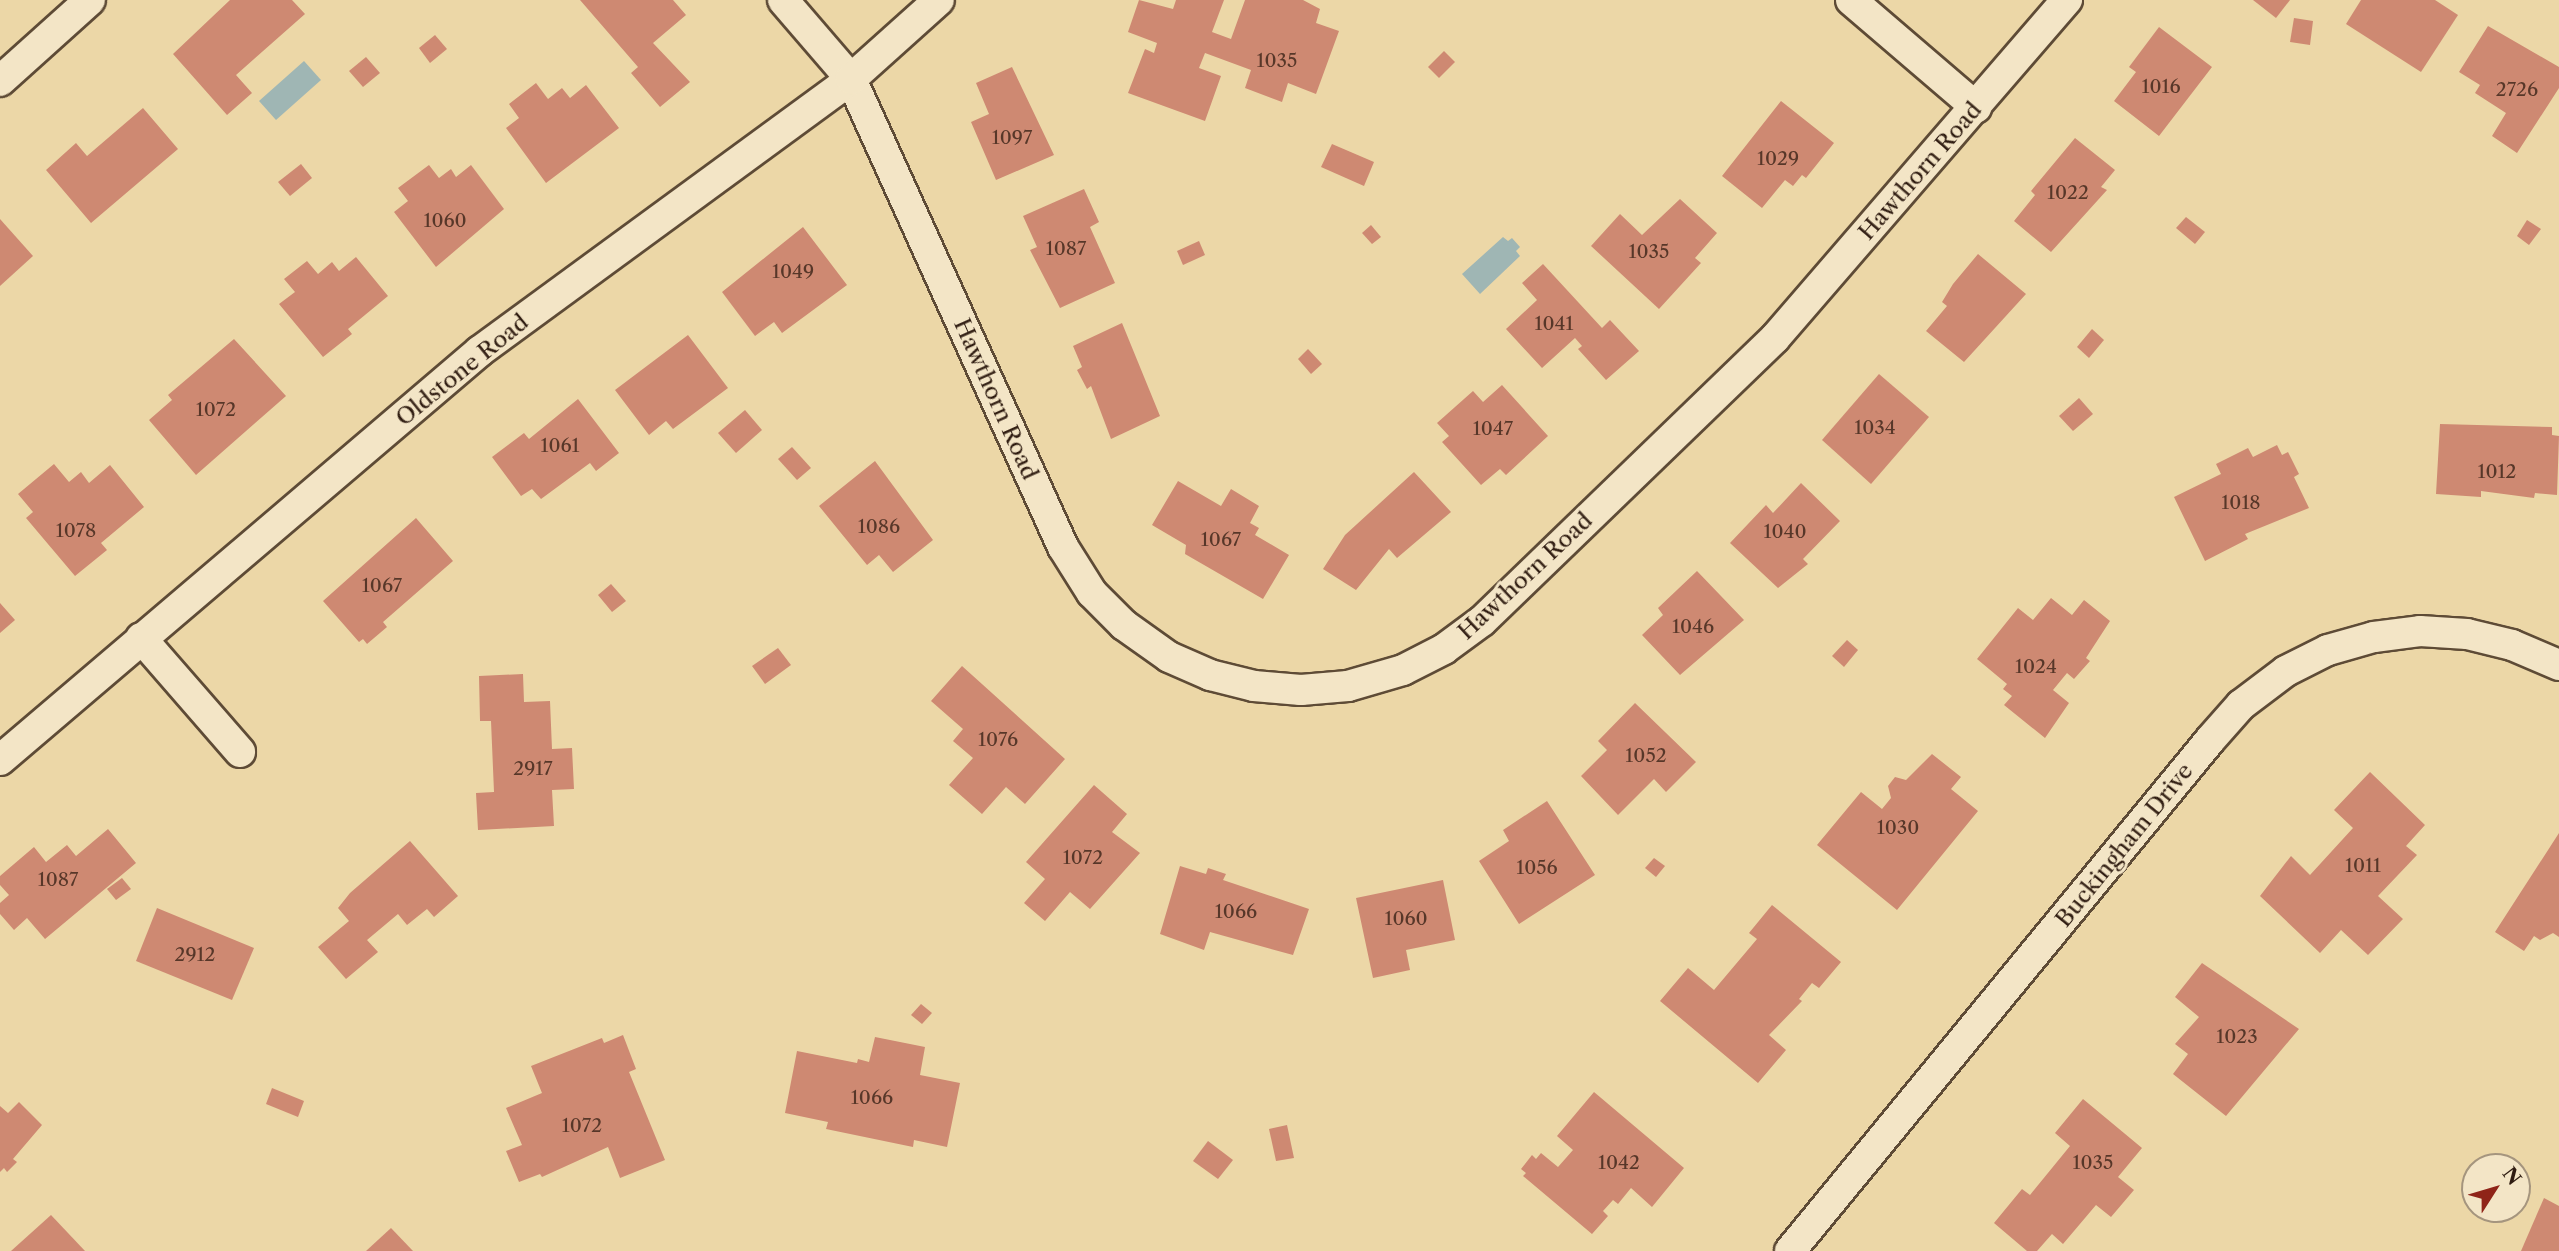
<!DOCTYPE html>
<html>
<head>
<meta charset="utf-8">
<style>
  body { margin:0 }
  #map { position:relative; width:2559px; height:1251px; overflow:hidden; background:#ecd7a7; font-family:"Libre Caslon Text",serif }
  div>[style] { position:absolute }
  .water>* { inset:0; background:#9fb6b4 }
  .building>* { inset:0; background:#ce8972 }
  .roads { filter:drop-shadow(2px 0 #5e4b36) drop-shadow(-2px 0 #5e4b36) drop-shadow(0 2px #5e4b36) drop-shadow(0 -2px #5e4b36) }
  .minor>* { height:30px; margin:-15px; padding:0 15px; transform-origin:15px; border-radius:15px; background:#f3e5c6 }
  span { translate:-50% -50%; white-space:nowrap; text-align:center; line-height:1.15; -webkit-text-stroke:6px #f3e5c6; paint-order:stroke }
  .number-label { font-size:19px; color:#573729 }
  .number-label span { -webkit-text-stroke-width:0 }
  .street-label { font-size:23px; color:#2f1c11 }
  .north { position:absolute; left:2461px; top:1153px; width:70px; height:70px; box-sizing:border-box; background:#f3e5c6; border:2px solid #a5957e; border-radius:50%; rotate:53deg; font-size:19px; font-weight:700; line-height:28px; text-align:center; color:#2f1c11 }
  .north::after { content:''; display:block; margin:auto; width:24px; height:32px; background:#8f2418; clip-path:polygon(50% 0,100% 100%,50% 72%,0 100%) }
</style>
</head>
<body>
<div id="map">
  <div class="water">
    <i style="clip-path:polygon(304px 61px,321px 80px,276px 120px,259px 101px)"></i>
    <i style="clip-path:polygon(1503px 237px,1508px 241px,1512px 238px,1520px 247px,1516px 251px,1520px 256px,1480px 294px,1462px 274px)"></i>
  </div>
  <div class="building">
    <i style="clip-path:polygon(230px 0,292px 0,305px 14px,236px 75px,252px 93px,227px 115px,173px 54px)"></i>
    <i style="clip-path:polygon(580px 0,673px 0,686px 15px,653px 43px,690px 82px,660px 107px,631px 73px,638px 67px)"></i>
    <i style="clip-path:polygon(1139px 0,1173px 9px,1176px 0,1224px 0,1212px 32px,1231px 39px,1245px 0,1303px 0,1320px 9px,1316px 23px,1339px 31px,1316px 94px,1288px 83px,1282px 102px,1245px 88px,1251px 70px,1205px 53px,1199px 68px,1221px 76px,1205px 121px,1128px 93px,1145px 49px,1154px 53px,1157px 43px,1128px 32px)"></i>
    <i style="clip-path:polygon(2253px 0,2290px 0,2276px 18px)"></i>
    <i style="clip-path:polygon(2361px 0,2435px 0,2458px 15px,2421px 72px,2346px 24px)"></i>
    <i style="clip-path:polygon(2294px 18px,2313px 21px,2310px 45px,2290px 42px)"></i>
    <i style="clip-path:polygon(2488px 26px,2559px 67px,2559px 88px,2517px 153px,2492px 136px,2506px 113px,2475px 93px,2480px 85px,2459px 72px)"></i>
    <i style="clip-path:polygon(2159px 27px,2212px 67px,2159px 136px,2114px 101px,2136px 72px,2129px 67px)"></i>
    <i style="clip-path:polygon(435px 35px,447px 49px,430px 63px,419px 48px)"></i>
    <i style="clip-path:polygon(1444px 51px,1455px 62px,1439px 78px,1428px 67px)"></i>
    <i style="clip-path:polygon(366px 57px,380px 73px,363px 87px,349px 71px)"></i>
    <i style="clip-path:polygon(1012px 67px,1054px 155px,996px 180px,971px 122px,989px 114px,976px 83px)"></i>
    <i style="clip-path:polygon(536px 83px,548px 99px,562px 88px,570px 98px,586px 85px,619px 128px,546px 183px,506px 128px,519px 118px,509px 104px)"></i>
    <i style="clip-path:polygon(1781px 101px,1834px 143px,1806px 178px,1802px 175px,1793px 186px,1785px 180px,1762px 208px,1722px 176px)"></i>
    <i style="clip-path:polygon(143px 108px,178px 149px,91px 223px,46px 170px,76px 143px,87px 156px)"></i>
    <i style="clip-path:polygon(2075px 138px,2115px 170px,2101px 187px,2107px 190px,2051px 252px,2014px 221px,2035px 195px,2031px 191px)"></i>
    <i style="clip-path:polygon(1332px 144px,1374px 162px,1364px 186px,1321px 167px)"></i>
    <i style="clip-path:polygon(301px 164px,312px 178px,290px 196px,278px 182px)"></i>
    <i style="clip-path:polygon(429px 165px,439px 178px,451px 169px,456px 177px,471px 165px,504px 209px,436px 267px,394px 212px,408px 201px,398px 188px)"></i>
    <i style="clip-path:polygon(1084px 189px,1099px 222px,1090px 227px,1115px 283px,1060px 308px,1030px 250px,1037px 247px,1023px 216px)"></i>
    <i style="clip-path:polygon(1680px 199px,1717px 233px,1695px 258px,1701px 263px,1659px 309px,1591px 246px,1620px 214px,1642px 235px)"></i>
    <i style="clip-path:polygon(2186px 217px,2205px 232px,2195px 244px,2176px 228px)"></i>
    <i style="clip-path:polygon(0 219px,33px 256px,0 286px)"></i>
    <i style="clip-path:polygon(2527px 220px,2541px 229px,2529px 245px,2517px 236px)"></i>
    <i style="clip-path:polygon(1371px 225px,1381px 237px,1372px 244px,1362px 233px)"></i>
    <i style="clip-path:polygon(803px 227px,847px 285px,782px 333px,774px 322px,755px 336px,722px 292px)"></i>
    <i style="clip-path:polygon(1199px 241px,1205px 255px,1183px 265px,1177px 251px)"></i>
    <i style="clip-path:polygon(1978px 254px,2026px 294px,1964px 362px,1926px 331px,1947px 306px,1942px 302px,1953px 284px)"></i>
    <i style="clip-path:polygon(356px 257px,388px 296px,348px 329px,352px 334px,323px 357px,279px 304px,295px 292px,284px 279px,307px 261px,318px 274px,332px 262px,339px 271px)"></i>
    <i style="clip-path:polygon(1543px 264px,1602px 328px,1610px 320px,1639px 351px,1606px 380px,1578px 349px,1582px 346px,1575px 338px,1542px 368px,1506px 329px,1537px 300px,1522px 283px)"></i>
    <i style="clip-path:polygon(1122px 323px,1160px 416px,1111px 439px,1091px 386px,1087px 389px,1077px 370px,1082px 367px,1073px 346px)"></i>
    <i style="clip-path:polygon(2092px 329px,2104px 340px,2089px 358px,2077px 347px)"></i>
    <i style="clip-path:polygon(688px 335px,728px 388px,673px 429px,666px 421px,649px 435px,615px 390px)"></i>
    <i style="clip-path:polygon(234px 339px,286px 396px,196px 475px,149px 420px,172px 400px,168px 395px)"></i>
    <i style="clip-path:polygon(1308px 349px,1322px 364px,1311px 374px,1298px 359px)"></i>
    <i style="clip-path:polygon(1879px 374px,1929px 417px,1871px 484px,1822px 440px)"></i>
    <i style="clip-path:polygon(1502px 385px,1548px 436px,1506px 475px,1500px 469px,1481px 485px,1442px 442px,1449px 436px,1437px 423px,1473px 391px,1483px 402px)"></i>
    <i style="clip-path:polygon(2079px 398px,2093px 414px,2073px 431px,2059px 416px)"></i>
    <i style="clip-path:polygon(578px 399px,619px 453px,596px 471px,590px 463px,541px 499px,532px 489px,521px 496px,492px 457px,524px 433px,529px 439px)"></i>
    <i style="clip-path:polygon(745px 410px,762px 430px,736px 453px,718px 433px)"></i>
    <i style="clip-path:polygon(2440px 424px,2552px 427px,2552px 435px,2559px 436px,2557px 495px,2535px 493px,2534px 498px,2481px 491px,2481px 497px,2436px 494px)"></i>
    <i style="clip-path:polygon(2277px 445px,2282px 455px,2288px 452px,2299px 474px,2294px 477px,2309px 508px,2245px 534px,2248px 539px,2205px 561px,2174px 497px,2221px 474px,2216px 464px,2248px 448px,2253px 457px)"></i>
    <i style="clip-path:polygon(792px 447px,811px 468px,797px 480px,778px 459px)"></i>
    <i style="clip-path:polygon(875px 461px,933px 540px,893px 572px,879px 555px,867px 565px,819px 506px)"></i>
    <i style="clip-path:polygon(54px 464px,69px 482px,81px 472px,89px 483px,110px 465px,144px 507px,101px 543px,107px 550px,75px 576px,26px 518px,33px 512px,18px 494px)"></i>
    <i style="clip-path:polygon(1414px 472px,1451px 512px,1397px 558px,1389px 549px,1356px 590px,1323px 569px,1345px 535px)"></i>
    <i style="clip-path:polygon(1178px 481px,1221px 506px,1231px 489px,1259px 506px,1250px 523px,1259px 528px,1255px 535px,1289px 555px,1263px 599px,1185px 554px,1186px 545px,1152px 525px)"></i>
    <i style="clip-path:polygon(1801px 483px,1840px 521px,1803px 559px,1808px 564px,1778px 588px,1730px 543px,1766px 505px,1773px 513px)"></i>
    <i style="clip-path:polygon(416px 518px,453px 561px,383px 622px,387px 627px,367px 644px,363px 639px,359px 642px,323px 601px)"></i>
    <i style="clip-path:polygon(1697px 571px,1744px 620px,1680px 675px,1642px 635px,1663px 615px,1658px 608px)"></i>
    <i style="clip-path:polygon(611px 584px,626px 601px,612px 612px,598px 595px)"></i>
    <i style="clip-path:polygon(2051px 598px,2072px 615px,2084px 600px,2110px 621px,2086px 658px,2090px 661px,2074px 679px,2067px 673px,2053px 690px,2069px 703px,2045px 738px,2004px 705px,2012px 696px,2003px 689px,2007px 684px,1977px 659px,2018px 608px,2033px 620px)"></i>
    <i style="clip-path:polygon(0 603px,15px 620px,0 633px)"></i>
    <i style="clip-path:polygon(1847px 640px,1858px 650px,1844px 667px,1832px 656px)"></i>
    <i style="clip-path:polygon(778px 648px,791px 665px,765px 684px,752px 666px)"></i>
    <i style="clip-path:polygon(962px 666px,1065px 759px,1025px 804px,1006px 787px,982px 814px,949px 785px,973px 758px,953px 741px,963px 729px,931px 701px)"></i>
    <i style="clip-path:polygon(523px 674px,524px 702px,550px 701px,552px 749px,572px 748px,574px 789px,552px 790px,554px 826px,478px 830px,476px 793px,494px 792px,491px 721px,480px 721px,479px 676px)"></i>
    <i style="clip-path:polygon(1635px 703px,1696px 762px,1666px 792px,1654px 779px,1618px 815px,1581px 776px,1607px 750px,1598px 741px)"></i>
    <i style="clip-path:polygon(1932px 754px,1961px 777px,1951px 789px,1978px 811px,1897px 910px,1817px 845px,1861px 792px,1882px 809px,1891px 798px,1888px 786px,1895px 777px,1906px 780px)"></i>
    <i style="clip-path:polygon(2370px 772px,2425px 825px,2406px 846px,2417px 855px,2378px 896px,2403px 919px,2368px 955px,2341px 930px,2320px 953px,2260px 896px,2291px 856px,2310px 875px,2353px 828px,2334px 810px)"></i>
    <i style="clip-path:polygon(1094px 785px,1127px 814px,1112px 832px,1140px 853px,1090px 909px,1070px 892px,1045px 921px,1024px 903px,1045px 879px,1026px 862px)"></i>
    <i style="clip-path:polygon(1547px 801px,1595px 875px,1519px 924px,1479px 861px,1509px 841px,1503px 830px)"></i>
    <i style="clip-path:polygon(108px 829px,136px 863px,45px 939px,27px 918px,14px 930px,0 914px,0 903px,9px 895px,0 885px,0 876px,34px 847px,46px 862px,67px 845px,76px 856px)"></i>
    <i style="clip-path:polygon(2559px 833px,2559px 937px,2553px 933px,2540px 940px,2534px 936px,2524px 951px,2495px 932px)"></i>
    <i style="clip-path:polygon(410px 841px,458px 896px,434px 917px,427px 909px,407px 925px,398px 914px,367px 940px,378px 952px,346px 979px,318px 947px,349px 921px,338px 908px,350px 893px)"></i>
    <i style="clip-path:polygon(1654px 858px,1665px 866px,1656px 877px,1645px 868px)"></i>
    <i style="clip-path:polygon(1180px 866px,1206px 874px,1208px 868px,1226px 874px,1223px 880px,1309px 909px,1293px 955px,1210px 932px,1204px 950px,1160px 934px)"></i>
    <i style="clip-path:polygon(122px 878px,131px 889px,116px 900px,107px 889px)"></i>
    <i style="clip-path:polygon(1443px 880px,1455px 940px,1406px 950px,1410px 970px,1373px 978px,1356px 898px)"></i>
    <i style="clip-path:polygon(1772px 905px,1841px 962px,1819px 988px,1812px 983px,1799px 999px,1802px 1001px,1769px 1035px,1786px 1050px,1758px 1083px,1660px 1001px,1688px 968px,1714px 990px,1757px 939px,1749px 933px)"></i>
    <i style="clip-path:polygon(157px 908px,254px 948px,232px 1000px,136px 961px)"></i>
    <i style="clip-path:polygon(2202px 963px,2299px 1029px,2226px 1116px,2173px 1074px,2188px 1054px,2175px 1044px,2199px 1017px,2175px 997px)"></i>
    <i style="clip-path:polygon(921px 1004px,932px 1013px,922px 1024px,911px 1015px)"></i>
    <i style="clip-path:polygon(623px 1035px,636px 1069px,629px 1072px,665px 1160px,620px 1178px,608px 1147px,542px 1177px,540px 1174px,519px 1182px,506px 1151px,522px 1145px,506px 1108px,542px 1093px,531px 1066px,602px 1038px,604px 1043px)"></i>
    <i style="clip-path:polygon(875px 1037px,925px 1047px,920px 1075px,960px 1083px,947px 1147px,914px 1140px,913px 1147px,826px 1129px,828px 1122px,785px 1113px,797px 1051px,857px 1063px,858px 1059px,869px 1062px)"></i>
    <i style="clip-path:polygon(272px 1088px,304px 1101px,298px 1117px,266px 1104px)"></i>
    <i style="clip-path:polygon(1594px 1092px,1684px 1168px,1652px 1207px,1631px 1188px,1618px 1204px,1613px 1200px,1603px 1211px,1608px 1216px,1592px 1234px,1523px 1176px,1526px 1173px,1521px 1169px,1532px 1155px,1536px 1159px,1541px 1153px,1558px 1167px,1573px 1150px,1557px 1136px)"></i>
    <i style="clip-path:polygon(2083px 1099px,2142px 1148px,2118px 1177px,2134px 1190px,2111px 1217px,2096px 1205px,2063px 1244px,2052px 1234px,2037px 1251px,2027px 1251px,1994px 1223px,2022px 1189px,2030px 1195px,2070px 1146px,2055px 1133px)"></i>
    <i style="clip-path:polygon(19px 1102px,42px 1125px,13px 1159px,17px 1162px,7px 1172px,4px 1168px,0 1172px,0 1106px,8px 1113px)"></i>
    <i style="clip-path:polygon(1287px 1125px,1294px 1158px,1276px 1161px,1269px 1129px)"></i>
    <i style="clip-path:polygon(1208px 1141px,1233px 1160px,1218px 1179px,1193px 1161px)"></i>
    <i style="clip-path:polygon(2544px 1198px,2559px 1206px,2559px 1251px,2521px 1251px)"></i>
    <i style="clip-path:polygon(51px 1215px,85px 1251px,11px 1251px)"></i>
    <i style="clip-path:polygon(391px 1228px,413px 1251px,366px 1251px)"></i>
  </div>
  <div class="roads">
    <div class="minor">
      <i style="left:783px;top:0;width:104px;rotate:49.3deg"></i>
      <i style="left:851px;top:79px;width:514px;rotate:65.63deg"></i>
      <i style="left:1063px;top:547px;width:54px;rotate:57.8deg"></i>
      <i style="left:1092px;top:593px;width:45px;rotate:45deg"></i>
      <i style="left:1124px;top:625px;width:55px;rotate:35.4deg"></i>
      <i style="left:1169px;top:657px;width:45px;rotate:23.7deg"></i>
      <i style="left:1210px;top:675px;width:45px;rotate:14deg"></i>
      <i style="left:1254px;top:686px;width:47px;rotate:4.9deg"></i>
      <i style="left:1301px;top:690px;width:47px;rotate:-4.9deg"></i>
      <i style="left:1348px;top:686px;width:57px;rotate:-16.2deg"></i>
      <i style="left:1403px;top:670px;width:46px;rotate:-27.1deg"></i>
      <i style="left:1444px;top:649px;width:47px;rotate:-36.4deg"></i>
      <i style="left:1482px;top:621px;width:407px;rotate:-44deg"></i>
      <i style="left:1775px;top:338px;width:447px;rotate:-49.2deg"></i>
      <i style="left:1851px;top:0;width:165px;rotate:40.6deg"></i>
      <i style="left:0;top:81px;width:121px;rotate:-42deg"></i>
      <i style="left:141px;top:638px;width:151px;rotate:49deg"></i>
      <i style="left:0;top:760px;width:631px;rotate:-40.43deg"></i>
      <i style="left:480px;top:351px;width:460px;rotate:-36.2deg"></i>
      <i style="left:851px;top:79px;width:118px;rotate:-41.9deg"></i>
      <i style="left:1790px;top:1251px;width:661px;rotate:-50.58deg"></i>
      <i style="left:2210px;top:740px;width:47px;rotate:-48.5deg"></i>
      <i style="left:2241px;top:705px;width:56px;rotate:-37.1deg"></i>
      <i style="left:2286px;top:671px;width:47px;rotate:-26.6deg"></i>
      <i style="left:2328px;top:650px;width:48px;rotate:-15.8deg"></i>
      <i style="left:2374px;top:637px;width:46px;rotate:-7.4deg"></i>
      <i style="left:2420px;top:631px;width:47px;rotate:3.7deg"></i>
      <i style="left:2467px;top:634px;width:46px;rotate:13.7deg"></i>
      <i style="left:2512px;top:645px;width:51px;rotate:23.1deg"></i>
    </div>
  </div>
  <div class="number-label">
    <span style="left:1277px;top:61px">1035</span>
    <span style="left:2161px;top:87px">1016</span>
    <span style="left:2517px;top:90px">2726</span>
    <span style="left:1012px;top:138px">1097</span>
    <span style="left:1778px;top:159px">1029</span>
    <span style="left:2068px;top:193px">1022</span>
    <span style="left:445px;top:221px">1060</span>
    <span style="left:1066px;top:249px">1087</span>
    <span style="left:1649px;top:252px">1035</span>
    <span style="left:793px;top:272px">1049</span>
    <span style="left:1554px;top:324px">1041</span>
    <span style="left:216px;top:410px">1072</span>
    <span style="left:1875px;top:428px">1034</span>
    <span style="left:1493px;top:429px">1047</span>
    <span style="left:560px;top:446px">1061</span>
    <span style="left:2497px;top:472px">1012</span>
    <span style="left:2241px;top:503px">1018</span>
    <span style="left:879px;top:527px">1086</span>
    <span style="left:76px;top:531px">1078</span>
    <span style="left:1785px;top:532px">1040</span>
    <span style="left:1221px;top:540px">1067</span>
    <span style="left:382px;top:586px">1067</span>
    <span style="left:1693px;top:627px">1046</span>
    <span style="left:2036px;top:667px">1024</span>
    <span style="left:998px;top:740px">1076</span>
    <span style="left:1646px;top:756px">1052</span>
    <span style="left:533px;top:769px">2917</span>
    <span style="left:1898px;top:828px">1030</span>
    <span style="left:1083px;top:858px">1072</span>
    <span style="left:2363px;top:866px">1011</span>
    <span style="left:1537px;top:868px">1056</span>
    <span style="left:58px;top:880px">1087</span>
    <span style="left:1236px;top:912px">1066</span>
    <span style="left:1406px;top:919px">1060</span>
    <span style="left:195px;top:955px">2912</span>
    <span style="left:2237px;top:1037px">1023</span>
    <span style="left:872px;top:1098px">1066</span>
    <span style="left:582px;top:1126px">1072</span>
    <span style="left:1619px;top:1163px">1042</span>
    <span style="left:2093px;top:1163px">1035</span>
  </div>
  <div class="street-label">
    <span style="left:1920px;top:171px;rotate:-49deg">Hawthorn Road</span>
    <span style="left:462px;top:370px;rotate:-39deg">Oldstone Road</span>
    <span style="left:996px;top:399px;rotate:66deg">Hawthorn Road</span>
    <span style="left:1525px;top:576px;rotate:-43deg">Hawthorn Road</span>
    <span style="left:2124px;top:845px;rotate:-51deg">Buckingham Drive</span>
  </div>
  <div class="north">N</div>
</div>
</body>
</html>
